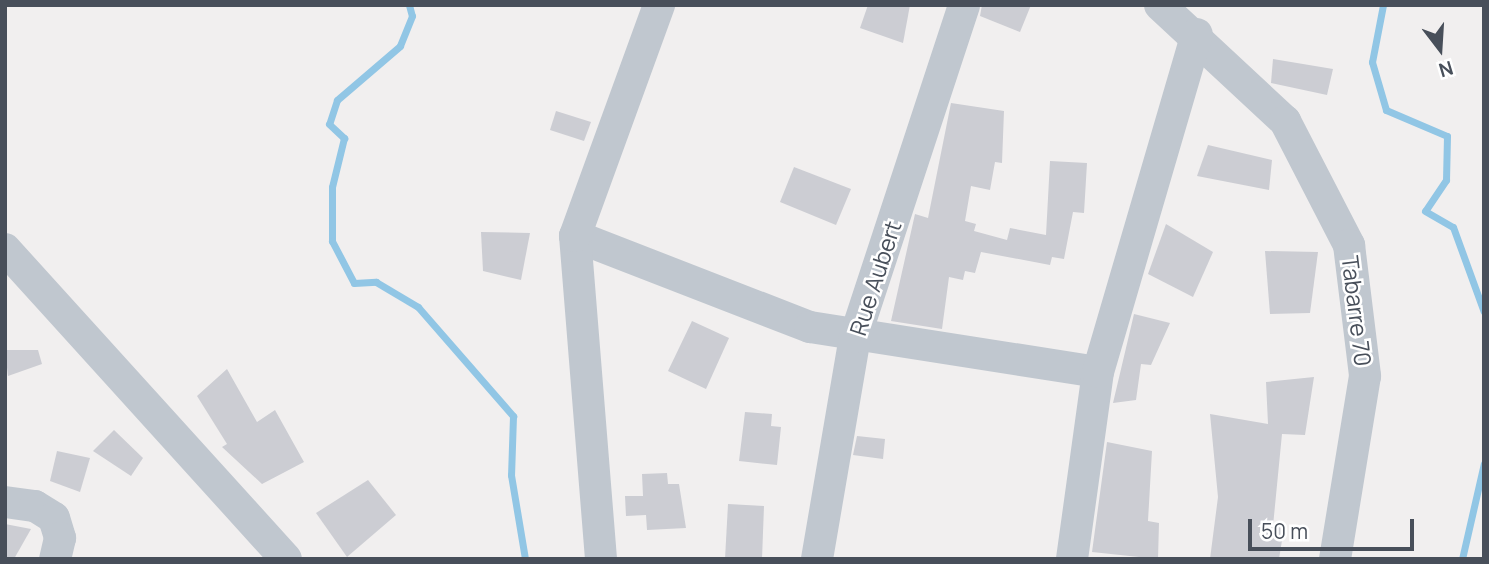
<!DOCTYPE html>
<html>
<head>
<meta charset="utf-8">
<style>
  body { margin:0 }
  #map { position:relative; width:1489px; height:564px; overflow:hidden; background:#f1efef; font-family:Manrope,sans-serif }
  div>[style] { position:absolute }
  .stream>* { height:7px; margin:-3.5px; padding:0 3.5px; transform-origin:3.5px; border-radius:3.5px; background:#91c6e5 }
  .building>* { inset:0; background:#cccdd3 }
  .minor>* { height:32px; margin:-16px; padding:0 16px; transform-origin:16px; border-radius:16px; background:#c0c7cf }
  span { translate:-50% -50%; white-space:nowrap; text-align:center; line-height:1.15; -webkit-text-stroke:5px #fff; paint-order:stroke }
  .street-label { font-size:23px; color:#484f5a }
  .frame { position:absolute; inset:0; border:7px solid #484f5a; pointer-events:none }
  .north { position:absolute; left:1405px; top:14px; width:70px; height:70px; -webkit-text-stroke:5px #fff; paint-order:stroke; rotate:163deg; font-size:19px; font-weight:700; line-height:28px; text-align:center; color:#484f5a }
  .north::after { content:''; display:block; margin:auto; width:24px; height:32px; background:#484f5a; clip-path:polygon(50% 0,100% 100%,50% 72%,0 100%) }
  .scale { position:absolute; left:1248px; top:519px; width:166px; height:32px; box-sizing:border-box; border:4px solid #484f5a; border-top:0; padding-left:9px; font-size:21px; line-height:24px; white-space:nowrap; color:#484f5a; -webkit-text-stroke:5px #fff; paint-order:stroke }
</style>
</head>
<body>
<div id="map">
  <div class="stream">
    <i style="left:409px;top:5px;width:11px;rotate:75deg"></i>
    <i style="left:412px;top:16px;width:32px;rotate:112deg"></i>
    <i style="left:400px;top:46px;width:83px;rotate:139.4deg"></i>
    <i style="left:337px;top:100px;width:25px;rotate:108deg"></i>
    <i style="left:329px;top:124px;width:21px;rotate:43deg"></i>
    <i style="left:344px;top:138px;width:50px;rotate:103.8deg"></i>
    <i style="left:332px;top:187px;width:54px;rotate:90deg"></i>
    <i style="left:332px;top:241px;width:47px;rotate:62.4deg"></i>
    <i style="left:354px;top:283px;width:22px;rotate:-3deg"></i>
    <i style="left:376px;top:282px;width:49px;rotate:30.8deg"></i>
    <i style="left:418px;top:307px;width:145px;rotate:48.9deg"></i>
    <i style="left:513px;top:416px;width:59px;rotate:91.9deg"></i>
    <i style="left:511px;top:475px;width:85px;rotate:80.5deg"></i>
    <i style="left:1383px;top:5px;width:58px;rotate:100.9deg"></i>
    <i style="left:1372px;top:62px;width:50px;rotate:73.7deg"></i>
    <i style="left:1386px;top:110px;width:66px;rotate:23.1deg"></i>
    <i style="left:1447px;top:136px;width:44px;rotate:91.3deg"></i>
    <i style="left:1446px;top:180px;width:37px;rotate:124deg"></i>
    <i style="left:1425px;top:211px;width:32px;rotate:30deg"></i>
    <i style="left:1453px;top:227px;width:90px;rotate:70deg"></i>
    <i style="left:1462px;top:559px;width:98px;rotate:-77.1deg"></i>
  </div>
  <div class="building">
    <i style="clip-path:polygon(868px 5px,910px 5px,903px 43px,860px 28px)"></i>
    <i style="clip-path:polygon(982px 5px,1031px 5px,1020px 32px,980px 16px)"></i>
    <i style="clip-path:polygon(1273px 59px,1333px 69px,1327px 95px,1271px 83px)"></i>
    <i style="clip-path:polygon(951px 103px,1004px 111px,1002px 163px,995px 162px,990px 190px,971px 186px,965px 221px,976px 224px,974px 231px,1007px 240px,1010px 228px,1046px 235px,1050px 161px,1087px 163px,1084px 213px,1073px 212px,1064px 259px,1052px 257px,1050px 265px,981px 252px,975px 273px,965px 271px,963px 280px,949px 277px,942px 329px,891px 321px,915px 214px,928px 218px)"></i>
    <i style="clip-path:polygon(556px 111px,591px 122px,584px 141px,550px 130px)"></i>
    <i style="clip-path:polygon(1208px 145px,1272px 160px,1269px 190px,1197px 176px)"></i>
    <i style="clip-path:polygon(794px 167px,851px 189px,836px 225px,780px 202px)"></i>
    <i style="clip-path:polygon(1166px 224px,1213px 252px,1193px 297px,1148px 274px)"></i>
    <i style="clip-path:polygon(481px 232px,530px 233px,521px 280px,483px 271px)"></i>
    <i style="clip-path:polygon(1265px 251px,1318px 252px,1310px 313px,1270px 314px)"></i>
    <i style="clip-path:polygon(1134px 314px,1170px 323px,1151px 365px,1141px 364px,1136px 400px,1113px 403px)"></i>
    <i style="clip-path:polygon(692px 321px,729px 338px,706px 389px,668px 371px)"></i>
    <i style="clip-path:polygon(5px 350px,38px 350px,42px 364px,8px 376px)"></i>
    <i style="clip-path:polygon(227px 369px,257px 422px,275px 410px,304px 462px,262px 484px,222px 447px,227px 444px,197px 396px)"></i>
    <i style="clip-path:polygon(1314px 377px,1305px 435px,1282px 434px,1273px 526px,1284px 528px,1279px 559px,1210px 559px,1218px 497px,1210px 414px,1268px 424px,1266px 382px)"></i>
    <i style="clip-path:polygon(745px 412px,772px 414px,771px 426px,781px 427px,777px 465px,739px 461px)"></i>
    <i style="clip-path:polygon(114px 430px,143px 458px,131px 476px,93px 451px)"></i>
    <i style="clip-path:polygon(857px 436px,885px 439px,883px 459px,853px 455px)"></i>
    <i style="clip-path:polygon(1107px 442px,1152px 451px,1148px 521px,1159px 523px,1158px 559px,1092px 552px)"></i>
    <i style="clip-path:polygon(57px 451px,90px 458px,80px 492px,50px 481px)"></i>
    <i style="clip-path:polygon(667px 473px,668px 484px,679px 484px,686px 528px,647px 530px,646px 515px,626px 516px,625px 496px,643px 496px,642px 474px)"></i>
    <i style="clip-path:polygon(368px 480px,396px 515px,347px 557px,316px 513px)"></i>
    <i style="clip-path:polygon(728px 504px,764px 506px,762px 559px,725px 559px)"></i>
    <i style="clip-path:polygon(5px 524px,31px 529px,14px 559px,5px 559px)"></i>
  </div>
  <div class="minor">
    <i style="left:1160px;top:5px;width:171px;rotate:42.9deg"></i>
    <i style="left:1285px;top:121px;width:140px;rotate:62.7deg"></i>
    <i style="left:1349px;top:245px;width:132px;rotate:83deg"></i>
    <i style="left:1365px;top:376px;width:185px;rotate:99.3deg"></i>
    <i style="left:575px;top:236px;width:252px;rotate:21.2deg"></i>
    <i style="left:810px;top:327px;width:291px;rotate:8.9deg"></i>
    <i style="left:5px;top:249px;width:418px;rotate:47.8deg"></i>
    <i style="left:5px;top:502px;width:30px;rotate:8deg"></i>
    <i style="left:35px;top:506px;width:22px;rotate:32deg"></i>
    <i style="left:54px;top:518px;width:21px;rotate:73deg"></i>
    <i style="left:60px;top:538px;width:22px;rotate:103deg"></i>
    <i style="left:601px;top:559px;width:324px;rotate:-94.6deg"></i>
    <i style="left:575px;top:236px;width:246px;rotate:-70deg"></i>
    <i style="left:817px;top:559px;width:225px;rotate:-80.3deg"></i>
    <i style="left:855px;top:337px;width:349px;rotate:-71.8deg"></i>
    <i style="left:1072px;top:559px;width:189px;rotate:-82.1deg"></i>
    <i style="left:1098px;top:372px;width:352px;rotate:-73.7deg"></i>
  </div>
  <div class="street-label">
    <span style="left:875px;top:278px;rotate:-72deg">Rue Aubert</span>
    <span style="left:1357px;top:311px;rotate:83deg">Tabarre 70</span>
  </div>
  <div class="frame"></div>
  <div class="north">N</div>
  <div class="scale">50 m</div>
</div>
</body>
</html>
